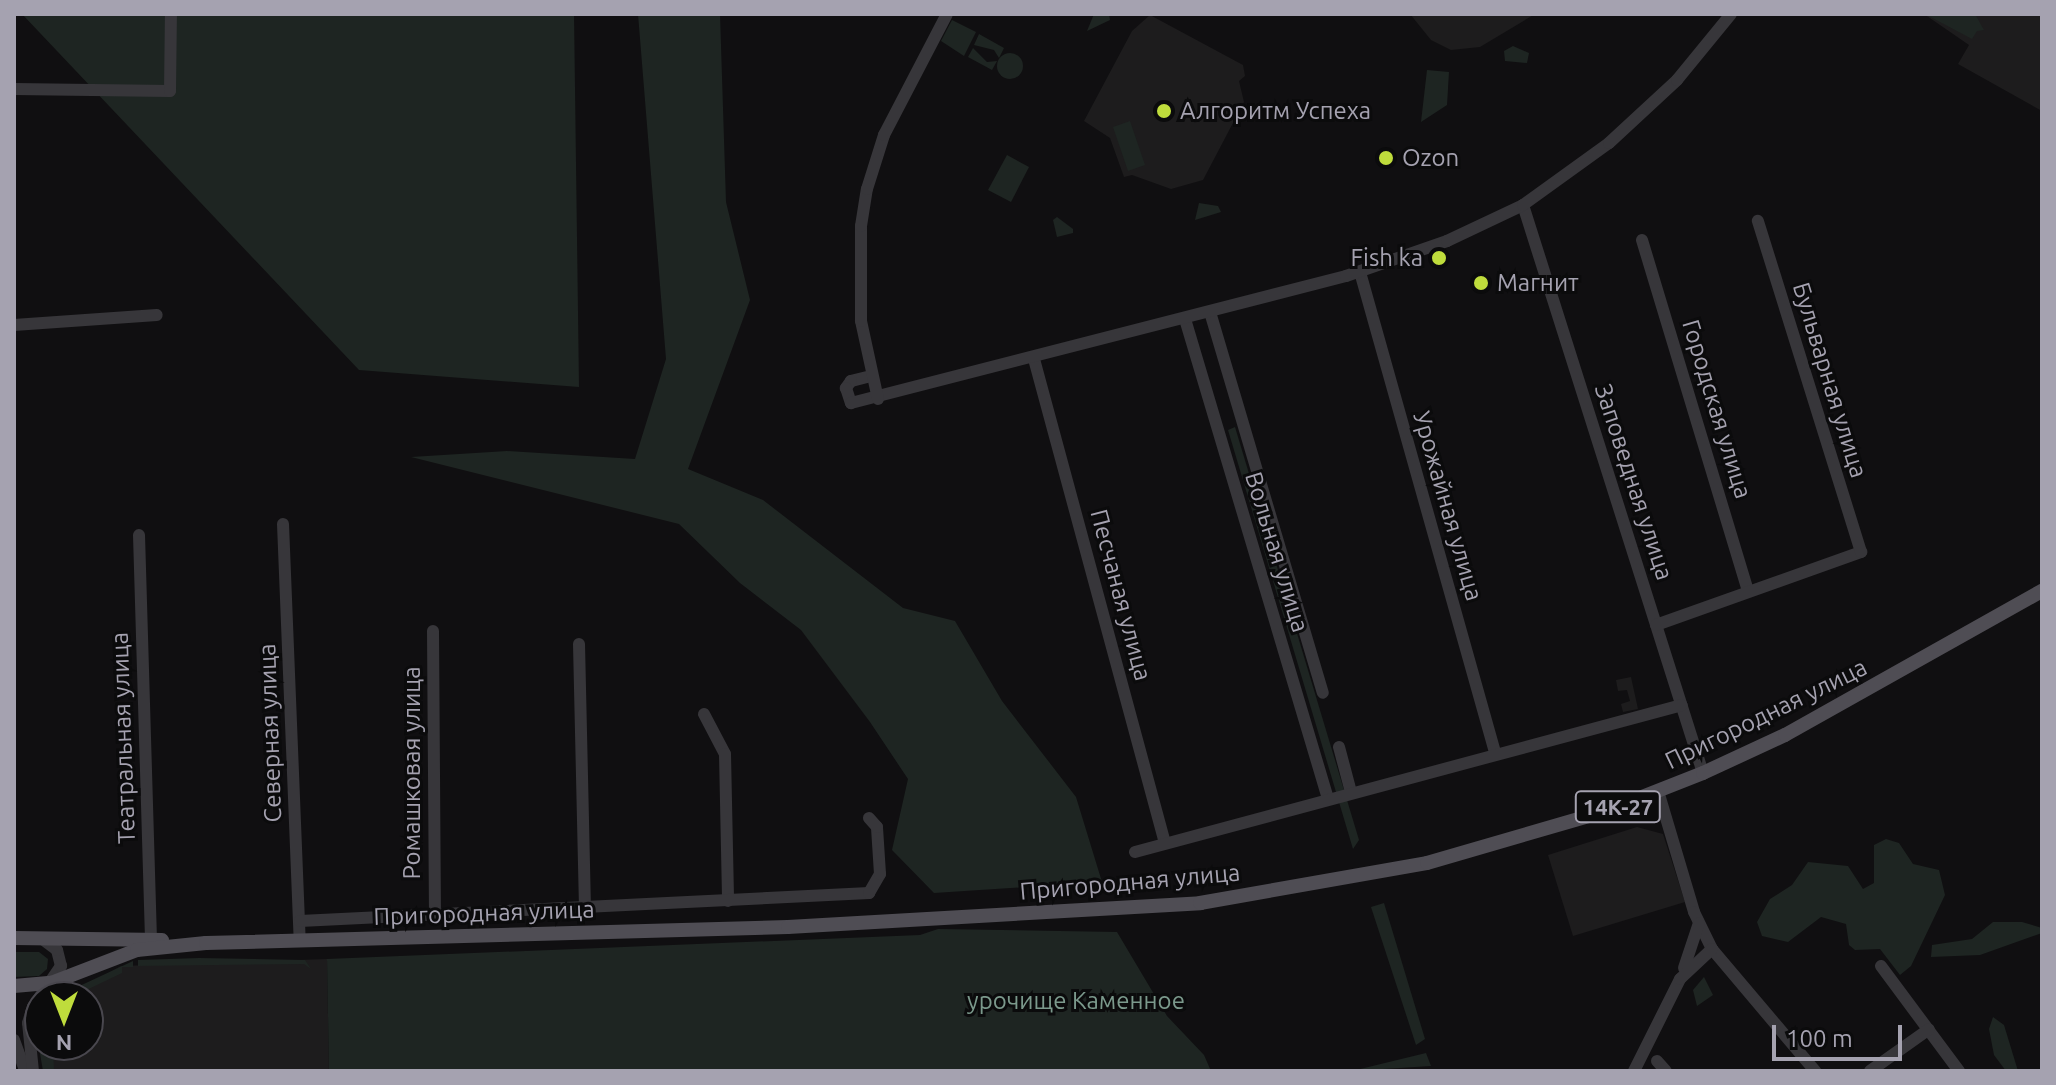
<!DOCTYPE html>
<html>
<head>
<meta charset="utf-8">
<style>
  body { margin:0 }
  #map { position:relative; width:2056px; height:1085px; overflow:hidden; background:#100f11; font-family:Ubuntu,sans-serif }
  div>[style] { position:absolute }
  .built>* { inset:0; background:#1d1c1d }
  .green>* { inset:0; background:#1e2522 }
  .round { border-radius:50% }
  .minor>* { height:12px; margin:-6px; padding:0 6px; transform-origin:6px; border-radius:6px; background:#37363a }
  .major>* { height:14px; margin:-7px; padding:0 7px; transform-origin:7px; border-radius:7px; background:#4f4d54 }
  .dots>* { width:22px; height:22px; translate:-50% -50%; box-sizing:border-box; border:4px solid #0b0b0c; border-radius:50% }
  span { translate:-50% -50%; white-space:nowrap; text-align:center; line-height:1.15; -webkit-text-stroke:6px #0b0b0c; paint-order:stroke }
  .shield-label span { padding:2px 6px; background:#0b0b0c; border:2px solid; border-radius:6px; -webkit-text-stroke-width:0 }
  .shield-label { font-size:22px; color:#a5a2b0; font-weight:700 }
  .poi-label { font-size:24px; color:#a5a2b0 }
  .left { translate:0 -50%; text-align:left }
  .right { translate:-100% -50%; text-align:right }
  .street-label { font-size:24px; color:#a5a2b0 }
  .park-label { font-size:24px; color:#7b998c }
  .frame { position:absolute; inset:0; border:16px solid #a5a2b0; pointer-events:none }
  .north { position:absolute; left:24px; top:981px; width:80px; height:80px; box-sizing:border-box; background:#0b0b0c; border:2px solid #49474e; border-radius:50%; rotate:180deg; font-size:22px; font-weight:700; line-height:32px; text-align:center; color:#a5a2b0 }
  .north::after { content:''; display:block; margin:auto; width:28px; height:36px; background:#bfdc3c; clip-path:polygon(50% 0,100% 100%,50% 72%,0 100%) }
  .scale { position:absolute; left:1772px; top:1025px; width:130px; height:36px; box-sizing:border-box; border:4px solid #a5a2b0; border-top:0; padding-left:10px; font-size:24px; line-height:28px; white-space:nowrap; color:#a5a2b0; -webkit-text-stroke:6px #0b0b0c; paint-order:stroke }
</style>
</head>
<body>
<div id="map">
  <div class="built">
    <i style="clip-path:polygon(1410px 14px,1535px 14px,1480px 47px,1451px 50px,1431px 40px)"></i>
    <i style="clip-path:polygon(1924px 14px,2042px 14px,2042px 111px,1958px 64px,1969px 45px)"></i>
    <i style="clip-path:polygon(1150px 15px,1243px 65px,1245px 76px,1239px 81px,1244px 102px,1203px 180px,1171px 189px,1132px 175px,1124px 177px,1110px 138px,1084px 121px,1132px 31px)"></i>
    <i style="clip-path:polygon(1631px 677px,1638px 709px,1623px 712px,1621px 704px,1630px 701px,1627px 690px,1618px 691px,1616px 680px)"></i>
    <i style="clip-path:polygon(1637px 827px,1663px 834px,1685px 902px,1573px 936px,1548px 855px)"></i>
    <i style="clip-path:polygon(327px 959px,329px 1071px,53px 1071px,49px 1045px,88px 1045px,88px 997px,66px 997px,121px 966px)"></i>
  </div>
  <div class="green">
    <i style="clip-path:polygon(22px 14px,574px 14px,579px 387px,359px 370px)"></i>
    <i style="clip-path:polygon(638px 14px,720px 14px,726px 202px,750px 300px,688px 469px,763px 500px,903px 608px,955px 621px,1002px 701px,1076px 797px,1102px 882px,934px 893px,892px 850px,908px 779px,870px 722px,801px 630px,740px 583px,679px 524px,411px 457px,507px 451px,635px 459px,666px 359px)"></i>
    <i style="clip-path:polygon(1094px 14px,1109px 14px,1110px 20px,1087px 31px)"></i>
    <i style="clip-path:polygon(1925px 14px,1975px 14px,1984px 30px,1977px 31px,1972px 39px)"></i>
    <i style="clip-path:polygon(952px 20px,976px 32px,964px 56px,941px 41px)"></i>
    <i style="clip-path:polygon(979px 34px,1004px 48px,999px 58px,994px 50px,974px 45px)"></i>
    <i style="clip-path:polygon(1513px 46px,1529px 53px,1527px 63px,1505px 61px,1504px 51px)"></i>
    <i style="clip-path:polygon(973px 48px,987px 62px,997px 61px,992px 70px,968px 57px)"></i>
    <i class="round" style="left:997px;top:53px;width:26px;height:26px"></i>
    <i style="clip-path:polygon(1427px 70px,1449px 72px,1447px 105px,1421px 122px)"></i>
    <i style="clip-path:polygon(1130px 121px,1145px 165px,1128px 171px,1113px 127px)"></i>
    <i style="clip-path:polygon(1007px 155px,1029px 167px,1011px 202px,988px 190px)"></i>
    <i style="clip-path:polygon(1199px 203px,1218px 206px,1221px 212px,1195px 220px)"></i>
    <i style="clip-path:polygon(1057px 217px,1073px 229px,1073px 233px,1057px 237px,1053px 220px)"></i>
    <i style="clip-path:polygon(1235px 427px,1359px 840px,1353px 849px,1228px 430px)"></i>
    <i style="clip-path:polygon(1886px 839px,1899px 843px,1913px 864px,1939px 870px,1945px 895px,1911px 966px,1900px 975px,1880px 949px,1855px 950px,1849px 945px,1846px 924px,1821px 917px,1788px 942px,1762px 936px,1757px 922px,1770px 899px,1792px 885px,1808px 862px,1848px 866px,1863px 889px,1874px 883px,1874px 845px)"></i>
    <i style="clip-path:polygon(1384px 903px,1425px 1039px,1416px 1045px,1371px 907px)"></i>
    <i style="clip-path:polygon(1993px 922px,2022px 922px,2042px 928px,2042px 933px,1980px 955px,1931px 957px,1932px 945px,1972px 939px)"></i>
    <i style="clip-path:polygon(938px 929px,1117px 932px,1167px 1016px,1204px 1055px,1211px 1071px,329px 1071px,327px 959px,920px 935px)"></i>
    <i style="clip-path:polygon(14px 952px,39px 952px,48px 959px,47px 969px,39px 976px,14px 977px)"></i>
    <i style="clip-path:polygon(199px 958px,305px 960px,311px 969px,304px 964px,138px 966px,138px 960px)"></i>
    <i style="clip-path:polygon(133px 961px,133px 967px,122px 967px,122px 973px,72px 997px,56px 997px)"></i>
    <i style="clip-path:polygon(1704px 977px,1713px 995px,1697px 1006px,1693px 990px)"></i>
    <i style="clip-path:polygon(40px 1017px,40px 1045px,53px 1045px,54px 1071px,43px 1071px,37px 1036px)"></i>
    <i style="clip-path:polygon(1993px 1017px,2004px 1025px,2018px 1071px,2006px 1071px,1994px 1055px,1989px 1029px)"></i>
    <i style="clip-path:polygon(1426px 1053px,1431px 1066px,1352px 1071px)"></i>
  </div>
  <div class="minor">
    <i style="left:14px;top:89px;width:156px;rotate:0.7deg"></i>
    <i style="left:170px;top:91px;width:77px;rotate:-89.3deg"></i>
    <i style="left:1523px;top:205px;width:596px;rotate:72.42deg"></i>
    <i style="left:1642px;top:240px;width:367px;rotate:73.2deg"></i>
    <i style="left:1360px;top:272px;width:499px;rotate:74.3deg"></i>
    <i style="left:1210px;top:312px;width:397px;rotate:73.5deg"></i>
    <i style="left:1185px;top:319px;width:500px;rotate:73.4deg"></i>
    <i style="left:14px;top:325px;width:143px;rotate:-4deg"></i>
    <i style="left:1034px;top:359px;width:501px;rotate:74.86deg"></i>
    <i style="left:871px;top:376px;width:21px;rotate:166deg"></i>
    <i style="left:851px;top:381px;width:9px;rotate:126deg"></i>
    <i style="left:846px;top:388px;width:16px;rotate:72deg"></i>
    <i style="left:851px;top:403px;width:511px;rotate:-14.39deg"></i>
    <i style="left:1346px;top:276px;width:107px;rotate:-19.1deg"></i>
    <i style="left:1447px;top:241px;width:84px;rotate:-25.3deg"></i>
    <i style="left:1523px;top:205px;width:106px;rotate:-35.8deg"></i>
    <i style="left:1609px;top:143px;width:93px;rotate:-42.8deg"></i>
    <i style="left:1677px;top:80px;width:85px;rotate:-50.7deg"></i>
    <i style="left:878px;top:399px;width:80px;rotate:-102.3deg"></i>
    <i style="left:861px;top:321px;width:95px;rotate:-90deg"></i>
    <i style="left:861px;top:226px;width:37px;rotate:-81deg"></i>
    <i style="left:867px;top:189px;width:57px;rotate:-72.5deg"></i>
    <i style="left:884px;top:135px;width:136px;rotate:-62.5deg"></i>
    <i style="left:283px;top:524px;width:416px;rotate:87.7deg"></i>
    <i style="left:139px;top:535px;width:404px;rotate:88.3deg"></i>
    <i style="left:1656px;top:625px;width:218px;rotate:-19.6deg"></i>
    <i style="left:1861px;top:552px;width:347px;rotate:-107.3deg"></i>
    <i style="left:433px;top:631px;width:284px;rotate:89.6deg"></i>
    <i style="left:579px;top:644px;width:264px;rotate:88.7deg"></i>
    <i style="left:704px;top:714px;width:45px;rotate:62.3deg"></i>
    <i style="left:725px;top:754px;width:147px;rotate:88.8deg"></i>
    <i style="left:1339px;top:747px;width:47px;rotate:75.1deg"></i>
    <i style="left:1658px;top:791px;width:126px;rotate:73.4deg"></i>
    <i style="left:1694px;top:912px;width:41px;rotate:64.1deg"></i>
    <i style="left:1712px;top:949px;width:160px;rotate:49.8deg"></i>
    <i style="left:1135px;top:852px;width:566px;rotate:-15.04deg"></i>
    <i style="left:300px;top:921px;width:570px;rotate:-2.82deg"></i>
    <i style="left:869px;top:893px;width:22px;rotate:-60deg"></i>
    <i style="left:880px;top:874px;width:47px;rotate:-93.7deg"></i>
    <i style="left:877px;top:827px;width:12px;rotate:-132deg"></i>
    <i style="left:1881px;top:966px;width:131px;rotate:53.4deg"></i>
    <i style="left:1684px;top:968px;width:47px;rotate:-71.6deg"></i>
    <i style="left:14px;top:1040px;width:33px;rotate:70deg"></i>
    <i style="left:1657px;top:1061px;width:13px;rotate:48deg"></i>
    <i style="left:33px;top:1071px;width:48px;rotate:-95.9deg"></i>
    <i style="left:28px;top:1023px;width:17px;rotate:-73deg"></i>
    <i style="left:33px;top:1007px;width:50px;rotate:-55.7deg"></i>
    <i style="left:61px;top:966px;width:16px;rotate:-104deg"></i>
    <i style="left:57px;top:950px;width:20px;rotate:-143deg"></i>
    <i style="left:1634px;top:1071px;width:103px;rotate:-63.4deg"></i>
    <i style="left:1680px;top:979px;width:44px;rotate:-43.2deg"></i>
    <i style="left:1870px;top:1071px;width:72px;rotate:-35.4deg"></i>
  </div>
  <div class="major">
    <i style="left:14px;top:938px;width:148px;rotate:0.8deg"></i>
    <i style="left:14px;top:986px;width:37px;rotate:-5deg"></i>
    <i style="left:51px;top:983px;width:92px;rotate:-21deg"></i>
    <i style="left:137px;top:950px;width:69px;rotate:-5.8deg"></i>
    <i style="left:206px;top:943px;width:582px;rotate:-1.57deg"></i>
    <i style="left:788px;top:927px;width:413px;rotate:-3.3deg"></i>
    <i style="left:1200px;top:903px;width:230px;rotate:-10deg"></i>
    <i style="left:1427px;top:863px;width:190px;rotate:-16.2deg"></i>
    <i style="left:1609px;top:810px;width:101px;rotate:-21.5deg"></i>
    <i style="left:1703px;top:773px;width:90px;rotate:-24.9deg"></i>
    <i style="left:1785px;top:735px;width:295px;rotate:-29.3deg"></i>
  </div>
  <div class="dots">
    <i style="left:1164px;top:111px;background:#bfdc3c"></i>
    <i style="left:1386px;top:158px;background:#bfdc3c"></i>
    <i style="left:1439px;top:258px;background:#bfdc3c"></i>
    <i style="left:1481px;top:283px;background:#bfdc3c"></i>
  </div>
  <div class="shield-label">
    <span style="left:1618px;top:807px">14К-27</span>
  </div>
  <div class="poi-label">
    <span class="left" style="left:1180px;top:111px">Алгоритм Успеха</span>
    <span class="left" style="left:1402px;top:158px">Ozon</span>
    <span class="right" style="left:1423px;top:258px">Fish ka</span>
    <span class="left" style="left:1497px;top:283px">Магнит</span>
  </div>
  <div class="street-label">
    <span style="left:1830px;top:380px;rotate:73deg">Бульварная улица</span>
    <span style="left:1717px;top:409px;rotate:73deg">Городская улица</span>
    <span style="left:1634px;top:482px;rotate:72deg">Заповедная улица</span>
    <span style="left:1448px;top:506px;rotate:74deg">Урожайная улица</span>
    <span style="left:1277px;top:552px;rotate:73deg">Вольная улица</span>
    <span style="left:1121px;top:595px;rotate:75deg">Песчаная улица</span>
    <span style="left:1766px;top:714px;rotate:-26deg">Пригородная улица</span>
    <span style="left:270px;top:733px;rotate:-92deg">Северная улица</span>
    <span style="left:123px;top:738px;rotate:-92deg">Театральная улица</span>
    <span style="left:412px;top:773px;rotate:-90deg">Ромашковая улица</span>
    <span style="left:1130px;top:882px;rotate:-5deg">Пригородная улица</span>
    <span style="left:484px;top:913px;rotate:-2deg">Пригородная улица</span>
  </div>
  <div class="park-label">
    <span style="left:1076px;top:1001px">урочище Каменное</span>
  </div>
  <div class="frame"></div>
  <div class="north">N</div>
  <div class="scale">100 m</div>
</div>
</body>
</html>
